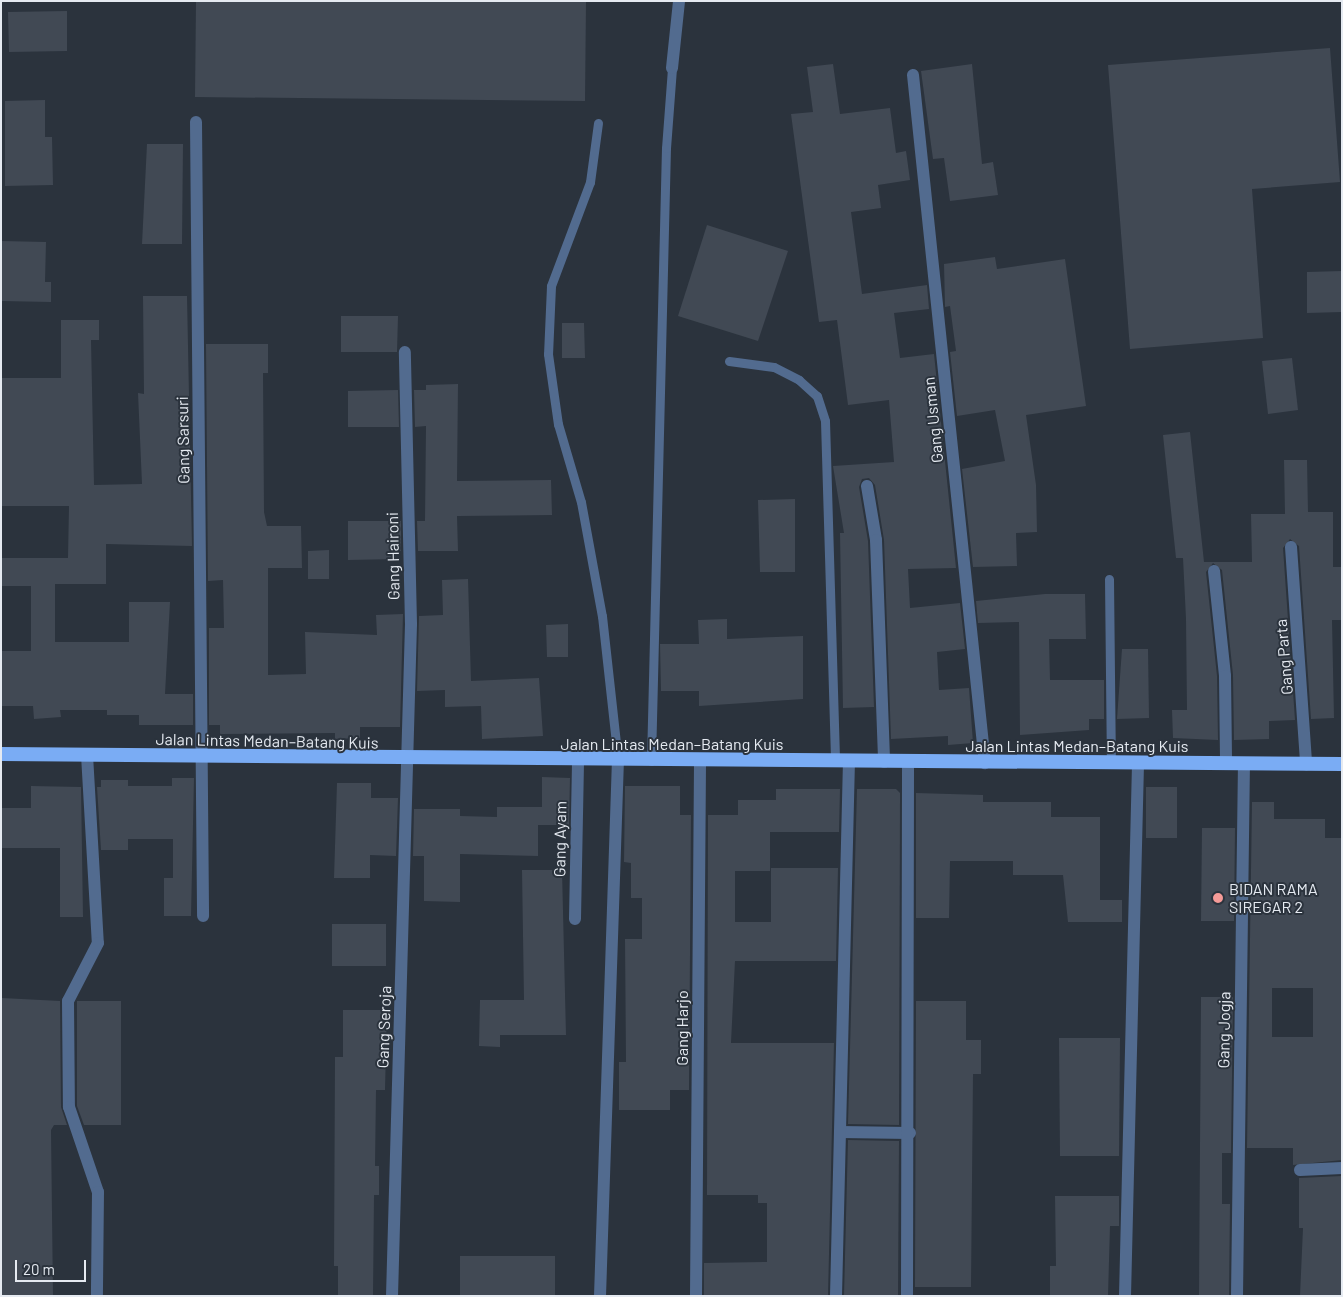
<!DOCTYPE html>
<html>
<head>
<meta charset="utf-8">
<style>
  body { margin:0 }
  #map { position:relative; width:1343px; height:1297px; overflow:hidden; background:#2b333d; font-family:Barlow,sans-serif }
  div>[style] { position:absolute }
  .building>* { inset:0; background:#414954 }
  .service>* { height:9px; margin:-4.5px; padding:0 4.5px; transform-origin:4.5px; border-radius:4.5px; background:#526b8f }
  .minor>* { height:12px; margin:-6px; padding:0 6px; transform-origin:6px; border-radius:6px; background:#526b8f }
  .trunk>* { height:14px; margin:-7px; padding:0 7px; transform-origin:7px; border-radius:7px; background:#7aacf4 }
  .dots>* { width:14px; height:14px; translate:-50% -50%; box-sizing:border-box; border:2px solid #2b333d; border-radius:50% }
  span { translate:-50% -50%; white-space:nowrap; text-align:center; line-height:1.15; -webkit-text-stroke:4px #2b333d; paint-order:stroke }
  .street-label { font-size:16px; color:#e5eaf1 }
  .poi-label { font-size:16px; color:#e5eaf1 }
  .left { translate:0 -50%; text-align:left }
  .frame { position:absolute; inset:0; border:2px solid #e5eaf1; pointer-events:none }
  .scale { position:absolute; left:15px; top:1260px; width:71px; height:22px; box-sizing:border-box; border:2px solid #e5eaf1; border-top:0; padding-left:6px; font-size:15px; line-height:18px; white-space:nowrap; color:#e5eaf1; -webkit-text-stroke:4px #2b333d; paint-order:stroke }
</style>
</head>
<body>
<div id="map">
  <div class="building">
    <i style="clip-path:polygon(196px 1px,586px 1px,585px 101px,195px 97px)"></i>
    <i style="clip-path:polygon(67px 11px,67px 51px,9px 52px,8px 12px)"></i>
    <i style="clip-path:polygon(1330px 48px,1340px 182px,1252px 189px,1263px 338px,1130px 349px,1108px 65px)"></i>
    <i style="clip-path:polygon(833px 64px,840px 114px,890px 108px,896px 153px,906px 151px,910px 180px,878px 185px,881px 208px,851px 212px,862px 294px,927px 285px,929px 309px,894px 313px,900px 358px,934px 354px,956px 568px,908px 569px,910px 608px,960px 603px,965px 649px,937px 652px,939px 690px,969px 688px,973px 743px,948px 745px,948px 736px,891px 739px,884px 540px,875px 485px,869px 478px,862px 479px,859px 487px,868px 541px,874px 707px,843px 708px,840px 533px,844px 533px,833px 466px,894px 462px,889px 400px,848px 405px,837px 320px,819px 322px,791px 114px,813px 112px,807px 67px)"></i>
    <i style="clip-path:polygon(972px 64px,982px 164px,993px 162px,998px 195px,950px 201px,944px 158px,933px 159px,921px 71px)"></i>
    <i style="clip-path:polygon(45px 100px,45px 137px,52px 137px,53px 185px,5px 186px,5px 101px)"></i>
    <i style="clip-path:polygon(147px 144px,183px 144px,182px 244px,142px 244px)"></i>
    <i style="clip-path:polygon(707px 225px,788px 251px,758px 341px,678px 316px)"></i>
    <i style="clip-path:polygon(1px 241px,46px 242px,45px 282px,51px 282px,51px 302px,1px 301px)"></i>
    <i style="clip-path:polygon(995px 257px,997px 269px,1065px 259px,1086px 406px,1026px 415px,1036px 485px,1037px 532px,1016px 533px,1017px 566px,973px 567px,962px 469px,1005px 461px,995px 410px,957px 416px,950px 352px,956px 351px,950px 306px,945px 307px,944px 264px)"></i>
    <i style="clip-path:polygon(1342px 271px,1342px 312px,1307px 313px,1307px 272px)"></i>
    <i style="clip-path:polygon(143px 296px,187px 296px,192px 546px,106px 544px,106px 584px,55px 584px,55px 642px,129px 642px,129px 602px,170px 602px,165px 694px,193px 694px,193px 725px,139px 725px,139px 715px,107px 715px,107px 710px,60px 710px,61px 717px,34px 719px,33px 706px,1px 706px,1px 651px,31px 651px,31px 586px,1px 586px,1px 558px,68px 558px,69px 506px,1px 506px,1px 378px,61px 378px,61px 320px,99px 320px,99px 340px,91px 340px,94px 485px,142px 484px,138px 393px,144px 394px)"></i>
    <i style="clip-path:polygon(341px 316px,398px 316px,397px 352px,341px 352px)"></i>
    <i style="clip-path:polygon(562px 323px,584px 323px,585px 358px,562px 358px)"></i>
    <i style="clip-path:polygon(206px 344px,268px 344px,268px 373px,263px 373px,264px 512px,267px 526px,301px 526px,302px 568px,268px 568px,268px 675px,306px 674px,305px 632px,377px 635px,376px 615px,403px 614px,400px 727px,360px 727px,360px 738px,335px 739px,335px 733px,220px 734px,220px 725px,209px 725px,209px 628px,224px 628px,223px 580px,208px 581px)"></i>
    <i style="clip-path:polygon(1292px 358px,1298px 410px,1268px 414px,1262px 361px)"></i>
    <i style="clip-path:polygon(458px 384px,457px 481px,551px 480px,552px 515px,457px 516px,458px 551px,418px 551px,417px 521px,425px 521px,426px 426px,415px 427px,414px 390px,426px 390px,426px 385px)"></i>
    <i style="clip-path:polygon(398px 390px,399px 427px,348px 427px,348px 391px)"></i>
    <i style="clip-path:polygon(1190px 432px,1204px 562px,1252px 562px,1251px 514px,1285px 514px,1284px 460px,1307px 460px,1308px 512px,1333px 512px,1333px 567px,1342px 567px,1342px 620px,1332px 620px,1334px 718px,1311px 719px,1299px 546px,1290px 539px,1283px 548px,1295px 720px,1269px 721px,1269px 739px,1234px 740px,1233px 675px,1222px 570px,1213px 563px,1206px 572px,1217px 676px,1218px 740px,1173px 738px,1172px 710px,1187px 710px,1186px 619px,1183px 558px,1176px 558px,1163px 435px)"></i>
    <i style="clip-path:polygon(795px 499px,795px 572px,760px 572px,758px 500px)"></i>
    <i style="clip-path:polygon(348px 521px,401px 521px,401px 551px,396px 551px,396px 559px,348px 560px)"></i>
    <i style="clip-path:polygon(329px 550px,329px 579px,308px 579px,308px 551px)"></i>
    <i style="clip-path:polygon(468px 579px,471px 681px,539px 678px,543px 736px,482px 739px,481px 706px,445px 707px,445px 690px,417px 691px,419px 616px,443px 615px,442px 580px)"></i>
    <i style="clip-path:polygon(1045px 594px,1085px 594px,1086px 639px,1049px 639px,1050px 680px,1104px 680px,1104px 719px,1089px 719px,1089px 730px,1020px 735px,1019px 622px,978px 623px,976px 601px)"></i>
    <i style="clip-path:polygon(727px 619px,727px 639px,803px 636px,803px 699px,699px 706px,699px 691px,661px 691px,660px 644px,699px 644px,698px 620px)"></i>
    <i style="clip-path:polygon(568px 624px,568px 657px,547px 657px,546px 625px)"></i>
    <i style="clip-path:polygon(1122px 649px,1148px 649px,1149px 718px,1117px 719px)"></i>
    <i style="clip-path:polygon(542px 777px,570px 778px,569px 825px,538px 825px,538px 856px,460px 854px,460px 902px,424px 901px,424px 856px,413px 856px,414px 809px,460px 809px,460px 816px,497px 817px,497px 807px,542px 807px)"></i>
    <i style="clip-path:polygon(172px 778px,194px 778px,191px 916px,164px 916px,164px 878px,173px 878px,173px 839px,128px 839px,128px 850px,101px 850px,97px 787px,101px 787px,101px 780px,128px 780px,128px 786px,172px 786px)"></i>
    <i style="clip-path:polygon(337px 783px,371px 783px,371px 798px,398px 798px,396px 856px,370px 855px,370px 878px,334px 878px)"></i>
    <i style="clip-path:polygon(31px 786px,81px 787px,83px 917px,60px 917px,60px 848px,1px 848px,1px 808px,31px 808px)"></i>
    <i style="clip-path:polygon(625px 786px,680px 786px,680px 815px,691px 815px,689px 1090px,670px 1090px,670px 1110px,619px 1110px,619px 1062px,626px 1062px,625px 939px,642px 939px,642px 898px,631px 898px,631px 863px,624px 862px)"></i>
    <i style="clip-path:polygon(1146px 787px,1177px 787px,1177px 838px,1146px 838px)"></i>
    <i style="clip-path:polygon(776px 789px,840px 789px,839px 832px,770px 832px,770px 871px,735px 871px,735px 922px,771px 922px,771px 868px,838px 868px,836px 961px,735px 961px,731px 1043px,834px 1043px,828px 1296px,704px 1295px,704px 1263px,767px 1262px,767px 1203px,758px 1203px,758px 1195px,707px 1195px,708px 815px,738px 815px,738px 800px,776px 800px)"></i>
    <i style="clip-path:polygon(857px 789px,896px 789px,900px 793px,899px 1125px,848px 1124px)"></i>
    <i style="clip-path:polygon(916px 793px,983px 795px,983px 802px,1051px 802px,1051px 817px,1100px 817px,1100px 900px,1122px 900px,1122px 922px,1068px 922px,1063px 875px,1013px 875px,1013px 861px,950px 861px,949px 918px,916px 918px)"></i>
    <i style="clip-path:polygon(evenodd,1252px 802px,1274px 802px,1274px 819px,1325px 819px,1325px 838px,1342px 838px,1342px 1160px,1293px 1165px,1293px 1148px,1247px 1148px,1252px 802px,1272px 988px,1313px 988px,1313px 1037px,1272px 1037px,1272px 988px)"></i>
    <i style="clip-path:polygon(1202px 828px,1235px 828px,1234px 921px,1201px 921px)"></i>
    <i style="clip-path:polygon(522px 870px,562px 870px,566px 1035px,500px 1035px,500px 1047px,479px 1046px,480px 1000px,524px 1000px)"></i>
    <i style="clip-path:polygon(332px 924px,386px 924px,386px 966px,332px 966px)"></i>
    <i style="clip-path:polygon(1201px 997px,1233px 997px,1231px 1153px,1222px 1153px,1222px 1204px,1230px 1204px,1229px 1296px,1199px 1296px)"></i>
    <i style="clip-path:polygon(2px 998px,60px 1001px,61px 1107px,67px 1125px,54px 1125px,51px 1130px,53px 1296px,2px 1296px)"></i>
    <i style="clip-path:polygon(77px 1001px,121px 1001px,121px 1125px,84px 1125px,77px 1106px)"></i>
    <i style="clip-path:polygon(916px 1001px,966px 1001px,966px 1040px,981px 1040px,981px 1074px,973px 1074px,971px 1287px,915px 1287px)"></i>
    <i style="clip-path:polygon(343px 1010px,387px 1010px,385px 1090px,376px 1090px,375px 1166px,379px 1166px,379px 1195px,374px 1195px,373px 1296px,338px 1296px,338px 1266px,334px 1266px,335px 1057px,343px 1057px)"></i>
    <i style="clip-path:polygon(1059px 1038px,1120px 1038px,1119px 1156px,1060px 1156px)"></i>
    <i style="clip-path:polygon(848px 1140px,899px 1141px,898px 1296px,844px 1296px)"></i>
    <i style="clip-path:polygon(1342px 1176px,1342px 1296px,1300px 1296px,1303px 1228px,1299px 1228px,1299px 1178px)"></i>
    <i style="clip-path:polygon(1055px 1196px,1119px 1196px,1119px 1226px,1110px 1226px,1108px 1296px,1050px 1296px,1050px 1266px,1056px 1266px)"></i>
    <i style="clip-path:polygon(460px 1256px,555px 1256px,555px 1296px,460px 1296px)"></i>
  </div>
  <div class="service">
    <i style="left:598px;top:123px;width:60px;rotate:97.7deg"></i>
    <i style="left:590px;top:182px;width:111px;rotate:110.6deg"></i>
    <i style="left:551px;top:286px;width:68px;rotate:92.5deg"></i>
    <i style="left:548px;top:354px;width:71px;rotate:81.9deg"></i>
    <i style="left:558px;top:424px;width:81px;rotate:73.6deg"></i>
    <i style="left:581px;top:502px;width:116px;rotate:79.6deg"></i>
    <i style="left:602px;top:616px;width:145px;rotate:83.7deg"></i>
    <i style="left:729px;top:361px;width:45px;rotate:7.6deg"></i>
    <i style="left:774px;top:367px;width:28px;rotate:27deg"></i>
    <i style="left:799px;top:380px;width:24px;rotate:42deg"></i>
    <i style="left:817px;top:396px;width:26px;rotate:72deg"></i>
    <i style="left:825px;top:421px;width:341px;rotate:88.3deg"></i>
    <i style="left:1109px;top:579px;width:184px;rotate:89.4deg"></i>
    <i style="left:651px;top:761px;width:613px;rotate:-88.6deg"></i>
    <i style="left:666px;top:148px;width:80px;rotate:-85.7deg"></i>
  </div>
  <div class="minor">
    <i style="left:672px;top:68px;width:67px;rotate:-84deg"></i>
    <i style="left:913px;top:75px;width:692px;rotate:84.03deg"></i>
    <i style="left:196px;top:122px;width:794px;rotate:89.49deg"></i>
    <i style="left:867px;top:486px;width:55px;rotate:80.5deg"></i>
    <i style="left:876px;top:540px;width:222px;rotate:87.9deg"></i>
    <i style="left:1291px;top:547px;width:218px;rotate:86deg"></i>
    <i style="left:1214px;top:571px;width:106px;rotate:84deg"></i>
    <i style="left:1225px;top:676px;width:88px;rotate:89.3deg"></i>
    <i style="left:87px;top:755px;width:188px;rotate:86.7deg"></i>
    <i style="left:98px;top:943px;width:65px;rotate:117.3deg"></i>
    <i style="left:68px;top:1001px;width:106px;rotate:89.5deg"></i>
    <i style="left:69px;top:1107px;width:90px;rotate:71.2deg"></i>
    <i style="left:98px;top:1192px;width:104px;rotate:90.6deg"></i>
    <i style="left:575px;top:919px;width:159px;rotate:-88.9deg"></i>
    <i style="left:840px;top:1132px;width:70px;rotate:0.8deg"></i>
    <i style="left:1300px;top:1170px;width:42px;rotate:-2.7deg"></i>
    <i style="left:392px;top:1296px;width:672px;rotate:-88.38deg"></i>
    <i style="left:411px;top:624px;width:272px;rotate:-91.3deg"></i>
    <i style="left:600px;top:1296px;width:536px;rotate:-88.08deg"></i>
    <i style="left:696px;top:1296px;width:535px;rotate:-89.57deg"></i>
    <i style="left:836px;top:1296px;width:534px;rotate:-88.61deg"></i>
    <i style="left:907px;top:1296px;width:534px;rotate:-89.89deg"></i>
    <i style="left:1125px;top:1296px;width:532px;rotate:-88.6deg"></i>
    <i style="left:1237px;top:1296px;width:532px;rotate:-89.25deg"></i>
  </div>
  <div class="trunk">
    <i style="left:1px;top:754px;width:1341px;rotate:0.43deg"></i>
  </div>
  <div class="dots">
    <i style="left:1218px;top:898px;background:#f59b98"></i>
  </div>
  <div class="street-label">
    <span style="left:933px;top:420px;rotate:-96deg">Gang Usman</span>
    <span style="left:183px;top:440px;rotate:-91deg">Gang Sarsuri</span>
    <span style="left:393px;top:556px;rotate:-91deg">Gang Haironi</span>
    <span style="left:1284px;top:657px;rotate:-95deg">Gang Parta</span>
    <span style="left:267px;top:741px;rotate:1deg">Jalan Lintas Medan–Batang Kuis</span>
    <span style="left:672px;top:744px">Jalan Lintas Medan–Batang Kuis</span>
    <span style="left:1077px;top:746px">Jalan Lintas Medan–Batang Kuis</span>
    <span style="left:560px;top:839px;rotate:-89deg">Gang Ayam</span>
    <span style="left:384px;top:1027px;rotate:-88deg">Gang Seroja</span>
    <span style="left:682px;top:1028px;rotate:-90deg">Gang Harjo</span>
    <span style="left:1224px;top:1030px;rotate:-89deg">Gang Jogja</span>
  </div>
  <div class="poi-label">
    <span class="left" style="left:1229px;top:898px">BIDAN RAMA<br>SIREGAR 2</span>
  </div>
  <div class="frame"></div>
  <div class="scale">20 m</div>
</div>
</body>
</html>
